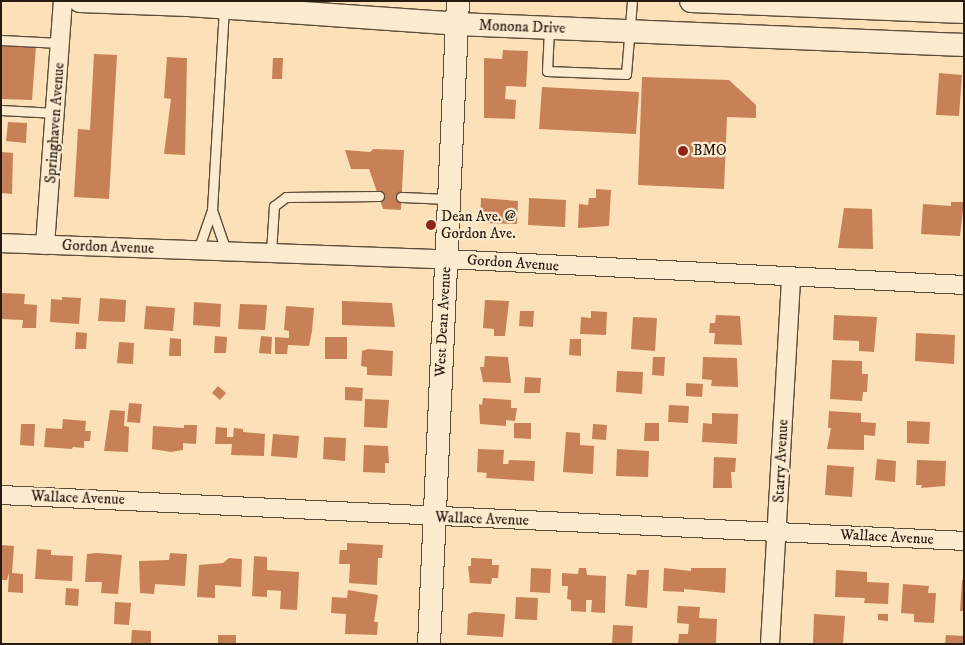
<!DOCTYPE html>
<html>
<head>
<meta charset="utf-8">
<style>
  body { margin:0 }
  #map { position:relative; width:965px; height:645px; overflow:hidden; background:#fce0b7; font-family:"IM FELL DW Pica",serif }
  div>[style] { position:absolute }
  .building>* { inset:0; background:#c88156 }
  .roads { filter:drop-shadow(1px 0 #5c4c3a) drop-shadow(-1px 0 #5c4c3a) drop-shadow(0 1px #5c4c3a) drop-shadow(0 -1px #5c4c3a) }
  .service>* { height:9px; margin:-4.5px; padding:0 4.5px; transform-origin:4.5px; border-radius:4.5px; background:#fdebd0 }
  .minor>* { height:18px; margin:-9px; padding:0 9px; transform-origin:9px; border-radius:9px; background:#fdebd0 }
  .tertiary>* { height:22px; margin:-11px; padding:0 11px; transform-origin:11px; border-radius:11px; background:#fdebd0 }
  .dots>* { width:14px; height:14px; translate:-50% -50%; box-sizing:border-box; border:2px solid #fdebd0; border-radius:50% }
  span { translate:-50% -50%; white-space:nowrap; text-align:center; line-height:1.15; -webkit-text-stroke:4.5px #fdebd0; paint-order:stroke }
  .street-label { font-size:15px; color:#271b11 }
  .poi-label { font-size:15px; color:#271b11 }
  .left { translate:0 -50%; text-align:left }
  .frame { position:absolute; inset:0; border:2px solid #271b11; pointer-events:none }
</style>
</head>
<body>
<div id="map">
  <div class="building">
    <i style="clip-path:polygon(1px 45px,36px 46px,32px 100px,1px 99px)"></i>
    <i style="clip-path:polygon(503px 50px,528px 51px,526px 87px,506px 86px,505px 99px,516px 100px,515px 119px,484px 118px,484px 58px,502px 59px)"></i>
    <i style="clip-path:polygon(94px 54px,117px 55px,109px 199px,74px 197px,78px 129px,90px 130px)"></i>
    <i style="clip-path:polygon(167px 57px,187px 58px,185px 155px,164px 154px,171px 99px,164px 98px)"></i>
    <i style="clip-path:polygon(273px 58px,283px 58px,282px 79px,272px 79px)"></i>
    <i style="clip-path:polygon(939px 73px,962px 75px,959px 116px,936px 115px)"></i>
    <i style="clip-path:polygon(642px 77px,729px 80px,756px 105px,756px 118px,727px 117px,724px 189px,638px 185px)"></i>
    <i style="clip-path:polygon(542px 87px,639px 92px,636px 134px,539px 129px)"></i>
    <i style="clip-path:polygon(8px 122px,27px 123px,26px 143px,6px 141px)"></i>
    <i style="clip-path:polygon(373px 149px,404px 150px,401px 210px,383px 209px,369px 169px,351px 169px,345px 150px,370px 152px)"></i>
    <i style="clip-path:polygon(1px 152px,13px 153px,12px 194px,1px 193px)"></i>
    <i style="clip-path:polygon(596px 189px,611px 190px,609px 226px,578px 228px,579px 204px,588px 205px,589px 198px,596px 198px)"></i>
    <i style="clip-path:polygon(481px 198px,518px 201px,517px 224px,480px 223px)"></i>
    <i style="clip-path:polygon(529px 198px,566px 200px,565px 227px,528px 225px)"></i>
    <i style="clip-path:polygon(951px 202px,964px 202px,960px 236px,921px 234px,923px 204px,951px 206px)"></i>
    <i style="clip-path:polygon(844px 208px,872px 209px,873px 249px,838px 248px)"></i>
    <i style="clip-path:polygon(1px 293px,25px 294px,24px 304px,37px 305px,36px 328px,22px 328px,23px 320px,1px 319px)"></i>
    <i style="clip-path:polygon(62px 297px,81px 298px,79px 324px,50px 322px,51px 299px,62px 300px)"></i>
    <i style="clip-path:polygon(100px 298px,126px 300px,125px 322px,98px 321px)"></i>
    <i style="clip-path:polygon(485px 300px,509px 301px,505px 336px,494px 336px,494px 329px,483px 328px)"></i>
    <i style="clip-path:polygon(342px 301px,392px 303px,395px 327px,342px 325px)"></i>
    <i style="clip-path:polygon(194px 302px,221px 304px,220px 327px,193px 325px)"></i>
    <i style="clip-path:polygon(240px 304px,267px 305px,265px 330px,238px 329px)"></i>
    <i style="clip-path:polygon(146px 306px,175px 308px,173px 331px,144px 329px)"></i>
    <i style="clip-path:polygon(286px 306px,314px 308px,312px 331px,309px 346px,288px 345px,287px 354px,275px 354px,275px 337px,289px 338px,289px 331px,284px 330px)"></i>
    <i style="clip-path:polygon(520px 311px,534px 311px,533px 327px,519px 326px)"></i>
    <i style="clip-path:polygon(591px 311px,607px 312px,606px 335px,580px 334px,581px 317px,591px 318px)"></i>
    <i style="clip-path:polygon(716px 315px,740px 316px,742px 345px,714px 344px,715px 333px,709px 333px,710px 323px,715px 323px)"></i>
    <i style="clip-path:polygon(834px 315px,877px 317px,874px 352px,859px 351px,859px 341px,833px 340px)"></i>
    <i style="clip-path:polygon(633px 317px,657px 318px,655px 351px,631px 349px)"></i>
    <i style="clip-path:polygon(76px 332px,87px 333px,86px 349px,75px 349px)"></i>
    <i style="clip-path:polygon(916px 333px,955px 335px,954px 364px,915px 361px)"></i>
    <i style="clip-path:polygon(215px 336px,227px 337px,226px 353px,214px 353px)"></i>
    <i style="clip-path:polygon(261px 336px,272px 337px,271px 354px,259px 353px)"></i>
    <i style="clip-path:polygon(325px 337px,347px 337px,347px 359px,325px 359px)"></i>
    <i style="clip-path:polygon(170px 338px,181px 339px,181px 356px,169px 356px)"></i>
    <i style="clip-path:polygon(570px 339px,581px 339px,581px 356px,569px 355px)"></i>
    <i style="clip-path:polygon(119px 342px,134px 343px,133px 364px,117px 363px)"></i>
    <i style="clip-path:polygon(368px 349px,393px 351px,392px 376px,367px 375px,367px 367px,361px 366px,362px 351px)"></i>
    <i style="clip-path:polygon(485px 356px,508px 357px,511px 383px,483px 382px,480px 367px,484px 367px)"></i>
    <i style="clip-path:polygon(653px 357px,665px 357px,664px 376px,652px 375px)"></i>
    <i style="clip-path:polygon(703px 357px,737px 358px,738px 387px,711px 386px,712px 380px,702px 379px)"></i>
    <i style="clip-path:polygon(832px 360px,862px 361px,862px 374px,868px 374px,867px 392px,863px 392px,862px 401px,830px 399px)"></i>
    <i style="clip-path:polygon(617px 371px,643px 372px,642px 394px,616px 392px)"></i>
    <i style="clip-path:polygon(525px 377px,541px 378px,540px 393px,524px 393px)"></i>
    <i style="clip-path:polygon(686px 383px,703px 384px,702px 397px,686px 396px)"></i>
    <i style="clip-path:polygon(218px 386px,226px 393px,220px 400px,212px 393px)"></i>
    <i style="clip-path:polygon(345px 387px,363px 388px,362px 401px,345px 400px)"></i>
    <i style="clip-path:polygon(483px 398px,511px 400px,511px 408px,517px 408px,515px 421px,506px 420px,506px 426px,480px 424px,479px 404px,482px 405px)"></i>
    <i style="clip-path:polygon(365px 399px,389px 400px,387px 428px,364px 427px)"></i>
    <i style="clip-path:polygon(129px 403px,142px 404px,140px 423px,127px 422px)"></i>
    <i style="clip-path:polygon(669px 405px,689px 406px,688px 423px,668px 422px)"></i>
    <i style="clip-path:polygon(110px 410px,125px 411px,124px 426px,129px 427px,128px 452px,104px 451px)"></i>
    <i style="clip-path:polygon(829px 411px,861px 413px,861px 422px,876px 423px,875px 436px,864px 435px,864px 450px,827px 449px,831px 428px,828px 428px)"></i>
    <i style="clip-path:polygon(712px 413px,738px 414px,737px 444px,702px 442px,703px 423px,712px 424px)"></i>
    <i style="clip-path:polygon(63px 419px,86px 421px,85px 431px,91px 431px,90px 441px,84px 441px,84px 448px,73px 447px,72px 449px,44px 447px,46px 428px,62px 429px)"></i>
    <i style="clip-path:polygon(907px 421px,930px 422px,929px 444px,907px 443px)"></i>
    <i style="clip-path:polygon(514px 423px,531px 423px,531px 439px,514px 438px)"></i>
    <i style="clip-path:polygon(645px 423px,659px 423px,659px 441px,644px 441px)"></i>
    <i style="clip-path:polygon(21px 424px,35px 424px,34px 446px,20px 445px)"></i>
    <i style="clip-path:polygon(593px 424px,607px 425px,606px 440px,592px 439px)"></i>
    <i style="clip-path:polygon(184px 425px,197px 425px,196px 444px,183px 443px,183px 450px,171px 452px,152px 449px,153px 426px,184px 428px)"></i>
    <i style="clip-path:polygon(216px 427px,227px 428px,227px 437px,233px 437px,234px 428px,243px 429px,243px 432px,265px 434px,264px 456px,231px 455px,232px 444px,215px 444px)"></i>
    <i style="clip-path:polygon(566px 432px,580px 433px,580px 445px,594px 446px,593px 474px,563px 472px)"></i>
    <i style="clip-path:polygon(273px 434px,299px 436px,297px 458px,271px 456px)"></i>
    <i style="clip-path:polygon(324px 437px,346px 438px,345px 461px,323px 459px)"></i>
    <i style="clip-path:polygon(364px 445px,388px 446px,389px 463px,385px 463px,385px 473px,363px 472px)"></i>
    <i style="clip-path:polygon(478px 449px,504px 450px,503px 464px,508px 464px,509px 460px,535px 461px,534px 481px,486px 478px,487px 473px,477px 472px)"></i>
    <i style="clip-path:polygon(617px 449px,649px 451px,648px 477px,616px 476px)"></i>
    <i style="clip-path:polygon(714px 457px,736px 458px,735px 472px,731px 472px,732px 488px,713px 488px)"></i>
    <i style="clip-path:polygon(877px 459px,896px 461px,895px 482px,875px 480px)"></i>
    <i style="clip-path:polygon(917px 460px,946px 461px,945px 486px,921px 488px,922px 485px,916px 485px)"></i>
    <i style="clip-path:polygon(827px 465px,854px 467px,852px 497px,825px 495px)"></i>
    <i style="clip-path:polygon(347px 543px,383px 545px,382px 558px,378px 558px,377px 585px,349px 583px,350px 564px,339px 564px,340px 550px,347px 550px)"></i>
    <i style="clip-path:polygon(1px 545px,14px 546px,12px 573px,23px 574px,23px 593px,8px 592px,9px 573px,7px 580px,1px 580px)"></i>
    <i style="clip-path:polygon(37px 549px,51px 550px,51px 555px,73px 556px,72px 581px,35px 579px)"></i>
    <i style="clip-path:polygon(97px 553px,122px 555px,118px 594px,101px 593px,102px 582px,85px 582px,87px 554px)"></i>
    <i style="clip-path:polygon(170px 553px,187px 554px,185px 586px,155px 584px,154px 594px,140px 593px,139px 561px,169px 560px)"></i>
    <i style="clip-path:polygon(254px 556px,267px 557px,267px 570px,299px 572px,297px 610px,280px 609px,281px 591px,267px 590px,267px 597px,252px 596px)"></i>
    <i style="clip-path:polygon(229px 558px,242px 559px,241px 587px,215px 585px,215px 598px,197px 597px,199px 565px,223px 563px)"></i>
    <i style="clip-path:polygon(471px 558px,492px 559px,492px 565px,499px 565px,498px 578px,492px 578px,491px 584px,470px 583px,468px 566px,471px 566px)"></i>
    <i style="clip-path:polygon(531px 568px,551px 569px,550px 593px,530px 592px)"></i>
    <i style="clip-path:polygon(579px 568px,586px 568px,587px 575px,606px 576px,605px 613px,591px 612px,592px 600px,586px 600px,586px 612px,571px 611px,571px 600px,567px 599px,568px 586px,562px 586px,562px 573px,578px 574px)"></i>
    <i style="clip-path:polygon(664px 568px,691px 571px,691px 568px,726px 568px,725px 593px,684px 589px,684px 592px,663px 591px)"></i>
    <i style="clip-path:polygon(637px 570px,649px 570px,647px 608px,625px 606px,627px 574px,636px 575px)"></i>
    <i style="clip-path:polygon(836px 570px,867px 572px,867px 582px,889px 583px,888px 604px,864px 603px,865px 598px,835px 597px)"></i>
    <i style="clip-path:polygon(962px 580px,964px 580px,964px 611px,960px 611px)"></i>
    <i style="clip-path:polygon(903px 584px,929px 586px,928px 593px,936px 593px,934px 623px,914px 622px,914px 614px,901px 613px)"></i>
    <i style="clip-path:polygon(66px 588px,79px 589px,78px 606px,65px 605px)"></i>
    <i style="clip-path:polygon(348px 590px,378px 595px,374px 622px,378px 622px,377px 635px,345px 634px,346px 614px,331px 613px,332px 597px,347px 598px)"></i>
    <i style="clip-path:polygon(516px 597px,538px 598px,537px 620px,515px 619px)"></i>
    <i style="clip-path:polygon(115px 602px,131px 603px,129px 625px,114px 624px)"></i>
    <i style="clip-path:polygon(678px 606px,700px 607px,699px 618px,717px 619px,716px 644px,678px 644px,679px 634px,688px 634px,689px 624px,677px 623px)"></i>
    <i style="clip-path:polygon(474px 612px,505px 614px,503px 637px,467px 635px,468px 614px)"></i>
    <i style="clip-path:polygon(814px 614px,845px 616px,843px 644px,813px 644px)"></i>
    <i style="clip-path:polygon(878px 614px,888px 614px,888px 621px,878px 620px)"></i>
    <i style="clip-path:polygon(613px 625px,633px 626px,632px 644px,612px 644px)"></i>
    <i style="clip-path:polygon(132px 630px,151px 631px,151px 644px,131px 644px)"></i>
    <i style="clip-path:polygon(218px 635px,236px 635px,236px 644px,218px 644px)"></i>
    <i style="clip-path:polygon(946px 635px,964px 636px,964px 644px,945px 644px)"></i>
  </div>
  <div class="roads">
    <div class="service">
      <i style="left:549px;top:29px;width:42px;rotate:92.7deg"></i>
      <i style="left:547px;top:71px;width:79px;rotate:2.2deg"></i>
      <i style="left:626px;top:74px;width:73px;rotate:-85.3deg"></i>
      <i style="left:1px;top:40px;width:59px;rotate:2.9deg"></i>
      <i style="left:1px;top:110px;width:55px;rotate:3.1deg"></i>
      <i style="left:401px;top:197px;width:48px;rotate:2.4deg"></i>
      <i style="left:212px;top:210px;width:43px;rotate:71.1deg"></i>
      <i style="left:198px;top:250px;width:42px;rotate:-70.7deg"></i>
      <i style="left:212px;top:210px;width:201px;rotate:-86.6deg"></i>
      <i style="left:271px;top:252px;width:46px;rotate:-86.3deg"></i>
      <i style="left:274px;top:206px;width:15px;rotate:-37deg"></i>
      <i style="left:286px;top:197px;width:93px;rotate:-0.6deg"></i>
    </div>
    <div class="minor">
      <i style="left:1px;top:243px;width:445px;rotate:2.1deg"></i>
      <i style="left:446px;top:259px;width:519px;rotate:2.87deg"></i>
      <i style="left:45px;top:245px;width:245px;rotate:-85.8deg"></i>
      <i style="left:1px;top:495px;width:964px;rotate:2.73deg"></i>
      <i style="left:770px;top:644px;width:367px;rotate:-86.7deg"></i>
    </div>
    <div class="tertiary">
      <i style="left:80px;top:1px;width:108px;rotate:2.1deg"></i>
      <i style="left:188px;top:5px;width:270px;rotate:4deg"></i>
      <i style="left:457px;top:24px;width:507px;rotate:2.37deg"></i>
      <i style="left:691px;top:1px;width:273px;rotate:2.3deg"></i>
      <i style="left:429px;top:644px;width:644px;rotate:-87.42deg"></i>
    </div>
  </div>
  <div class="dots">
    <i style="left:683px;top:151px;background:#8f2418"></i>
    <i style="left:431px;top:225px;background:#8f2418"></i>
  </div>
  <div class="street-label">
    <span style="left:522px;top:27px;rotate:2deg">Monona Drive</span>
    <span style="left:55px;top:123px;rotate:-86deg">Springhaven Avenue</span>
    <span style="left:108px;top:247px;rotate:2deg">Gordon Avenue</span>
    <span style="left:513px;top:263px;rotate:4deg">Gordon Avenue</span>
    <span style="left:443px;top:322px;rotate:-87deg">West Dean Avenue</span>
    <span style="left:781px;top:461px;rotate:-87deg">Starry Avenue</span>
    <span style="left:78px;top:498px;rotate:2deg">Wallace Avenue</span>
    <span style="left:482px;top:519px;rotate:2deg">Wallace Avenue</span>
    <span style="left:887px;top:537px;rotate:3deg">Wallace Avenue</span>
  </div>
  <div class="poi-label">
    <span class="left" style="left:693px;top:151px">BMO</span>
    <span class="left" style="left:441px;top:225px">Dean Ave. @<br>Gordon Ave.</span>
  </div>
  <div class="frame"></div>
</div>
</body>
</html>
